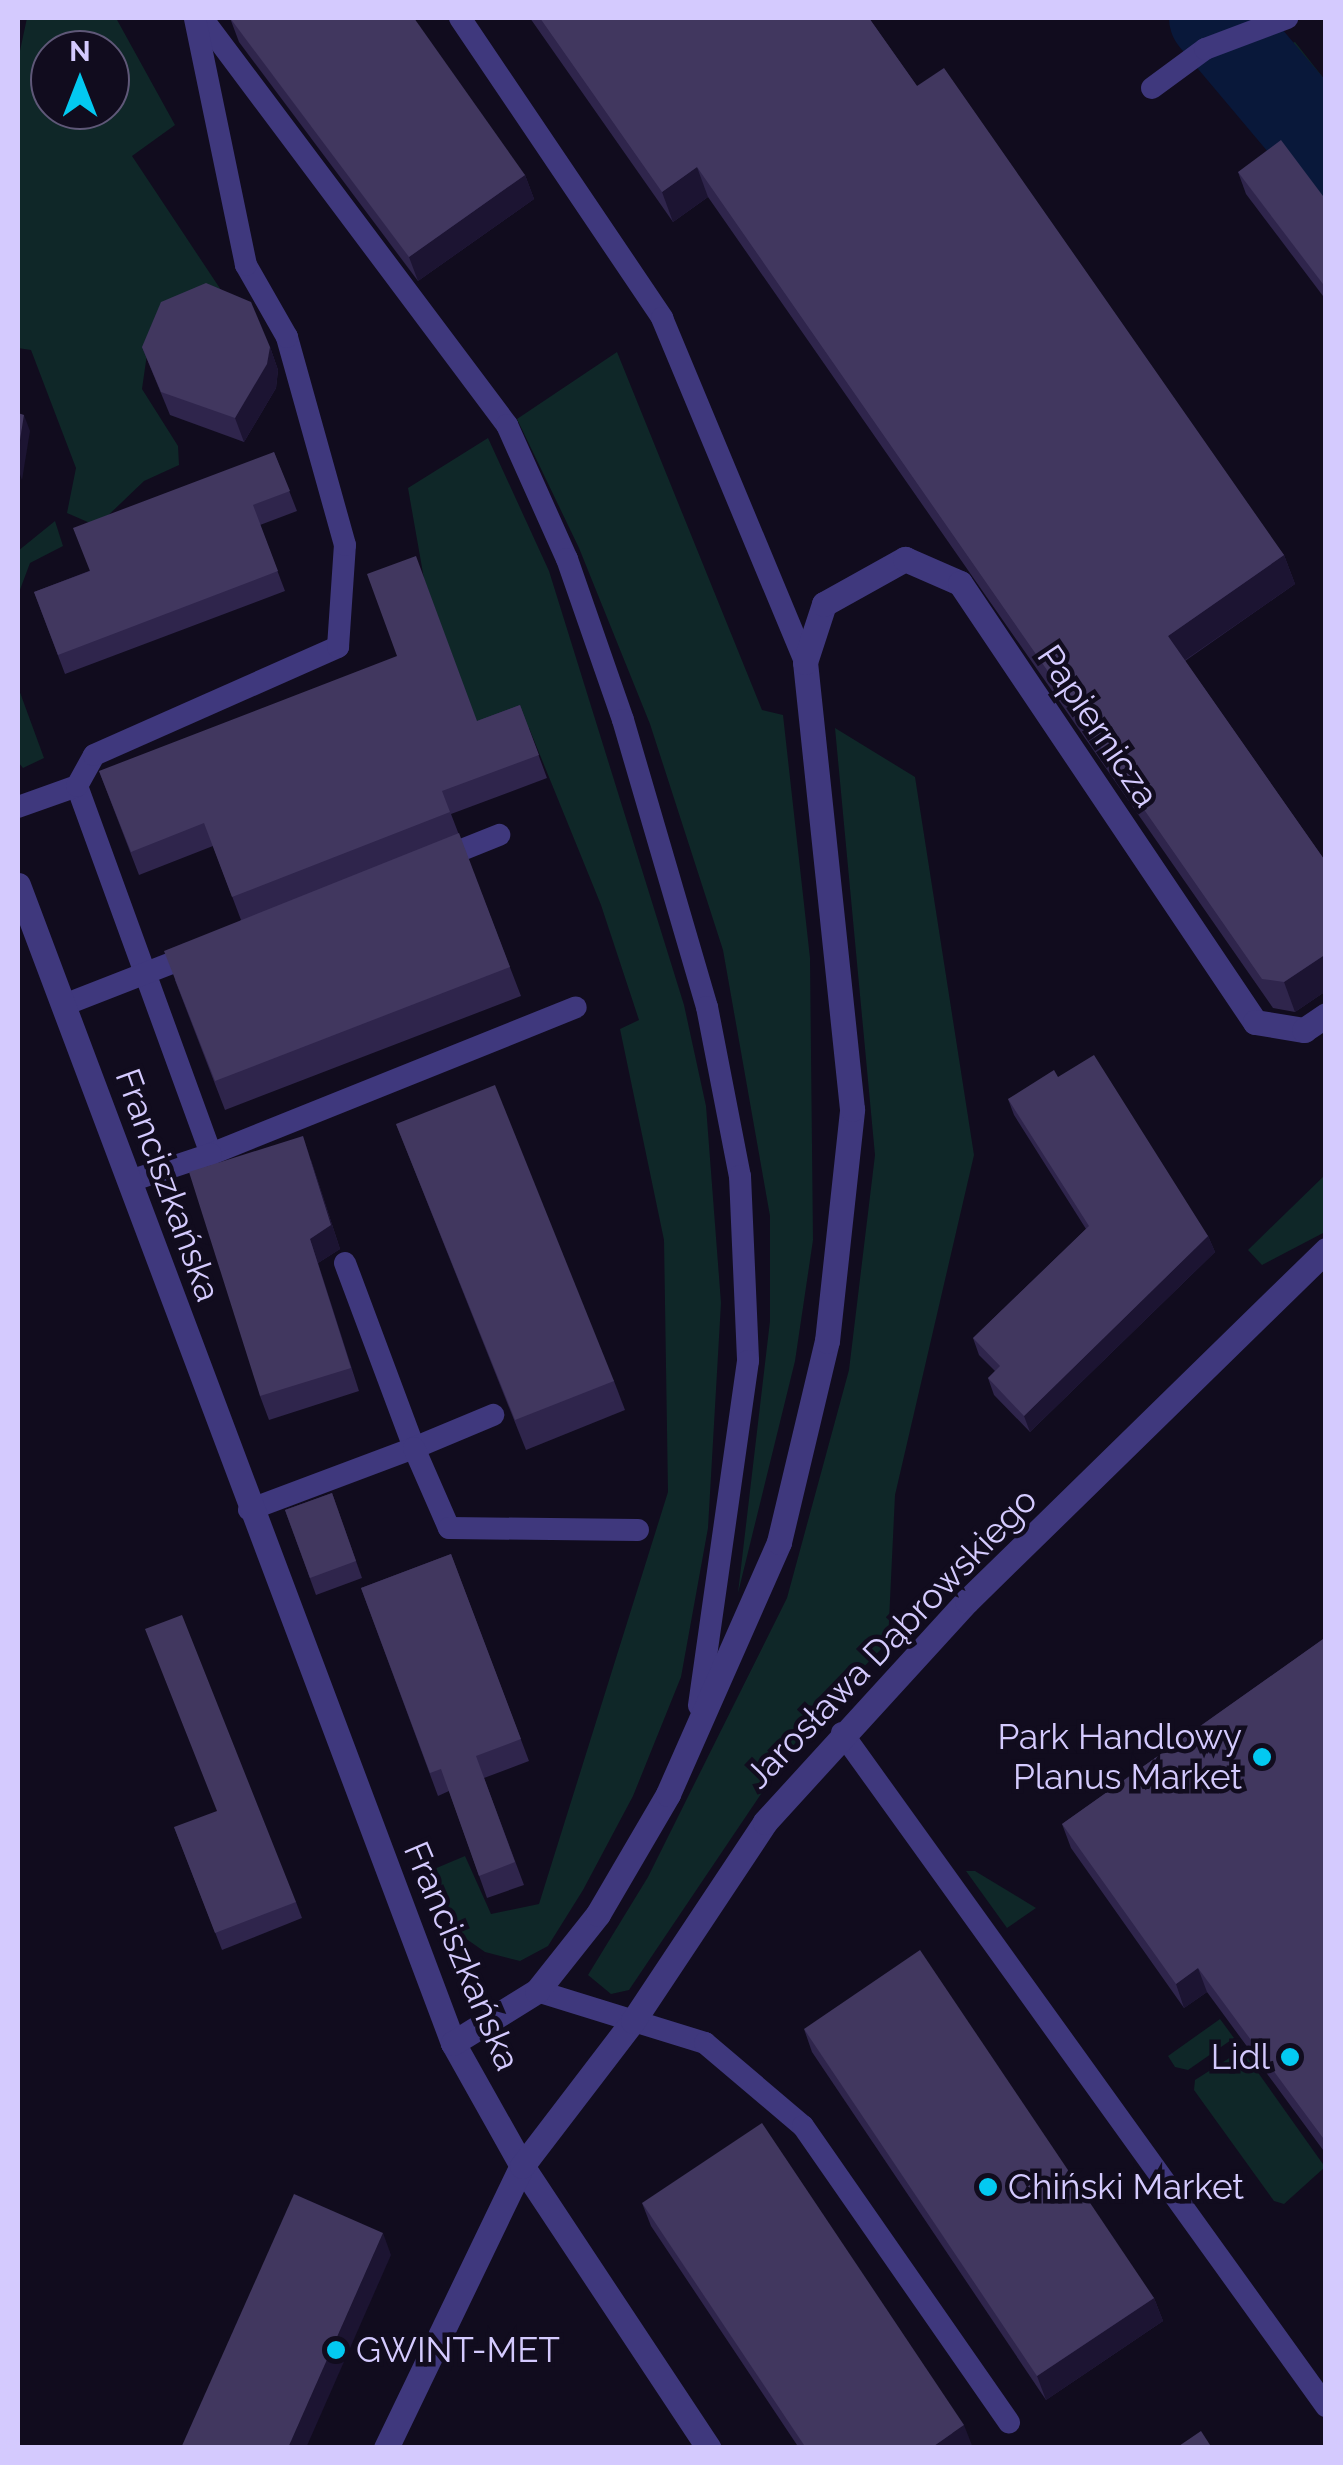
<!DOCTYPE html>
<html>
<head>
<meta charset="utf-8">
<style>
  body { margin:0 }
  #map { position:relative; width:1343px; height:2465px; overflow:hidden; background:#110c1e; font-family:Raleway,sans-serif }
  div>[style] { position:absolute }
  .green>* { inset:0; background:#0f2728 }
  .river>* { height:90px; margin:-45px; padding:0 45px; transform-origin:45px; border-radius:45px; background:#09183a }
  .lane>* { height:22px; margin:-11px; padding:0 11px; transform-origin:11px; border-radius:11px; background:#3f387d }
  .street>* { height:25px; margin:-12.5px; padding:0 12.5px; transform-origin:12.5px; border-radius:12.5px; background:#3f387d }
  .wall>* { inset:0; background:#2f254c }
  .shaded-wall>* { inset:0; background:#1c1432 }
  .building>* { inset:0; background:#41375f }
  .dots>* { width:28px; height:28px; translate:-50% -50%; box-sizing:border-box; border:5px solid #110c1e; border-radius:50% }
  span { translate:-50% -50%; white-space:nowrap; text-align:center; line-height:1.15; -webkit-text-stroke:9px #110c1e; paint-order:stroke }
  .street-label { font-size:35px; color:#d4cafe }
  .poi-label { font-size:35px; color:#d4cafe }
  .right { translate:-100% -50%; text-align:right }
  .left { translate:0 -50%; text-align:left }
  .frame { position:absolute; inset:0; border:20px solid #d4cafe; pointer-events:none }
  .north { position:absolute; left:30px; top:30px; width:100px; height:100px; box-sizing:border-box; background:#110c1e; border:2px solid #5f5878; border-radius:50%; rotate:0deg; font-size:28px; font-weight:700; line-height:40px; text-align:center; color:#d4cafe }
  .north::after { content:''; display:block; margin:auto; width:35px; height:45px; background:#03c9f1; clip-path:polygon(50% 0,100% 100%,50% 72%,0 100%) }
</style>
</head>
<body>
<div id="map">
  <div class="green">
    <i style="clip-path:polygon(evenodd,27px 18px,116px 18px,175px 125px,132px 156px,223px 293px,151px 326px,142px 389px,178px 446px,179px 465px,144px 481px,97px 526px,67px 513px,76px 468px,31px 350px,18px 348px,18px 60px,27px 18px,50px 50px,110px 50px,110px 110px,50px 110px,50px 50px)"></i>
    <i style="clip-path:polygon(1295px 42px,1325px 80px,1325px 194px,1226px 70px)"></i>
    <i style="clip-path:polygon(617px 352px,762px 710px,783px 715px,810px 958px,813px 1240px,795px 1361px,738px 1593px,770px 1321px,770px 1216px,723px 950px,650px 724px,579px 548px,517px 419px)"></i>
    <i style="clip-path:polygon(488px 438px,549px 571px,684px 1005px,706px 1106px,721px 1303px,708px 1528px,681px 1677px,633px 1796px,583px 1890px,548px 1946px,520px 1961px,485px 1952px,455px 1931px,427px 1872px,465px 1856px,491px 1914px,539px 1904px,668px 1492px,664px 1240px,620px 1029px,639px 1020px,601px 905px,529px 728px,485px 745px,424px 579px,408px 488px)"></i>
    <i style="clip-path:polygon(55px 521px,63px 546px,30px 563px,18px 595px,18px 551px)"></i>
    <i style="clip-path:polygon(18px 687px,44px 758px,23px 768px,18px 762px)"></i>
    <i style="clip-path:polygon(835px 728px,915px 777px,974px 1155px,895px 1495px,888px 1642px,808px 1724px,629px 1990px,611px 1994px,588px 1975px,648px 1877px,787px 1598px,849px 1370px,875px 1155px)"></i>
    <i style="clip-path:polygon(1325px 1175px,1325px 1232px,1262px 1265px,1248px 1250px)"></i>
    <i style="clip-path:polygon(966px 1871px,975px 1871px,1036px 1908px,1007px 1928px)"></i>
    <i style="clip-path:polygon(1220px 2019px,1234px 2038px,1188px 2070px,1175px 2067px,1168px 2056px)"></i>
    <i style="clip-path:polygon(1242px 2050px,1325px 2167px,1284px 2204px,1274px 2201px,1194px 2090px,1195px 2080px)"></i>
  </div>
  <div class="river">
    <i style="left:1214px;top:18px;width:174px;rotate:49.9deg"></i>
  </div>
  <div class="lane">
    <i style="left:202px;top:18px;width:509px;rotate:53.15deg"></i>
    <i style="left:507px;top:425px;width:147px;rotate:65.9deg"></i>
    <i style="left:567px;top:559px;width:170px;rotate:70.8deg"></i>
    <i style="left:623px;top:720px;width:299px;rotate:73.7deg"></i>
    <i style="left:707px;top:1007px;width:172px;rotate:79deg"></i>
    <i style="left:740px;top:1176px;width:185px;rotate:87.5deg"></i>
    <i style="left:748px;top:1361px;width:348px;rotate:98.1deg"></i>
    <i style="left:460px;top:18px;width:362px;rotate:56deg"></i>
    <i style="left:662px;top:318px;width:373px;rotate:67.4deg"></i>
    <i style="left:1152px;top:88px;width:66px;rotate:-36.3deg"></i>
    <i style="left:1205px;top:49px;width:88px;rotate:-20.7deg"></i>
    <i style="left:77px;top:786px;width:392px;rotate:70deg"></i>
    <i style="left:211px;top:1154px;width:393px;rotate:-21.9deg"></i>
    <i style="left:18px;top:807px;width:63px;rotate:-19.6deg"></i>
    <i style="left:77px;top:786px;width:35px;rotate:-61deg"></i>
    <i style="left:94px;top:755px;width:267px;rotate:-23.9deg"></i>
    <i style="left:338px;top:647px;width:102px;rotate:-86.1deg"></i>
    <i style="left:345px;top:545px;width:216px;rotate:-105.6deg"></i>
    <i style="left:287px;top:337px;width:83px;rotate:-119.7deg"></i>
    <i style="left:246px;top:265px;width:252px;rotate:-101.7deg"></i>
    <i style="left:439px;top:859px;width:65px;rotate:-21.8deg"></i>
    <i style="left:64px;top:1005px;width:141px;rotate:-21.3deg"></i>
    <i style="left:130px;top:1181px;width:85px;rotate:-18.4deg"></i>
    <i style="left:345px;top:1263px;width:197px;rotate:69.5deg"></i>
    <i style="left:414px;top:1448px;width:86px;rotate:-22.7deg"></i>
    <i style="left:249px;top:1510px;width:176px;rotate:-20.6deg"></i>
    <i style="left:414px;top:1448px;width:87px;rotate:66.4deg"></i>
    <i style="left:449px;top:1528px;width:189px;rotate:0.6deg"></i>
    <i style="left:842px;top:1733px;width:829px;rotate:54.28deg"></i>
    <i style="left:537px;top:1991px;width:176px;rotate:17.2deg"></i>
    <i style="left:705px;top:2043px;width:128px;rotate:40.3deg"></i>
    <i style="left:803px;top:2126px;width:361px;rotate:55.2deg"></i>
  </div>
  <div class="street">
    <i style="left:18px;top:885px;width:1237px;rotate:69.41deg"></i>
    <i style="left:453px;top:2043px;width:141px;rotate:60.7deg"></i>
    <i style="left:522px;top:2166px;width:338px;rotate:56.5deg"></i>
    <i style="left:453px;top:2043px;width:99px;rotate:-31.8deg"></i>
    <i style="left:537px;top:1991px;width:98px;rotate:-51.6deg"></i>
    <i style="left:598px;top:1914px;width:139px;rotate:-59.7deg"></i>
    <i style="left:668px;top:1794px;width:275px;rotate:-66.2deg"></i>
    <i style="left:779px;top:1542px;width:207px;rotate:-76.6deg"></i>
    <i style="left:827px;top:1341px;width:233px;rotate:-83.8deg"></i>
    <i style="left:852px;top:1109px;width:449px;rotate:-96deg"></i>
    <i style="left:805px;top:662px;width:61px;rotate:-71.9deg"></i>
    <i style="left:824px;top:604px;width:93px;rotate:-29.1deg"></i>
    <i style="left:905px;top:559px;width:60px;rotate:23.6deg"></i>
    <i style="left:960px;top:583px;width:529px;rotate:56.1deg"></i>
    <i style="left:1255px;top:1022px;width:50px;rotate:9.3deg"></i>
    <i style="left:1304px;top:1030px;width:27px;rotate:-34deg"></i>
    <i style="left:386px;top:2448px;width:313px;rotate:-64.3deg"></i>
    <i style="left:522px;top:2166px;width:183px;rotate:-52.6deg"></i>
    <i style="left:633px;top:2021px;width:239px;rotate:-56.4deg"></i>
    <i style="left:765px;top:1822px;width:299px;rotate:-47.6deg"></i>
    <i style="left:967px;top:1601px;width:502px;rotate:-44.35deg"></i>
  </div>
  <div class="wall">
    <i style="clip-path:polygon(230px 18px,525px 175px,534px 199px,418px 281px,239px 42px)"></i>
    <i style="clip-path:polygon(530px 18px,869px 18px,917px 86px,1284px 555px,1295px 584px,1185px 661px,1326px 862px,1326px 991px,1295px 1012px,1273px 1008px,708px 197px,673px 222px)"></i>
    <i style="clip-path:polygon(1238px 172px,1326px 200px,1326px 300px,1246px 194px)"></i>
    <i style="clip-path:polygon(142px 347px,270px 347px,278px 370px,276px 388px,244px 442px,170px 415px)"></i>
    <i style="clip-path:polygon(274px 452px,297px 511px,260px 525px,285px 591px,65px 674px,34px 592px,89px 571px)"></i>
    <i style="clip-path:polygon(520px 705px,547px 778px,451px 814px,521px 996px,225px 1110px,175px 980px,241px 920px,213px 846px,139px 875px,99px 771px,477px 721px)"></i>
    <i style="clip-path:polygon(1058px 1077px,1208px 1236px,1215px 1252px,1030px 1432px,994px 1395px,988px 1378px,995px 1371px,979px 1355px,973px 1338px,1086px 1229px,1014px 1115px,1008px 1099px)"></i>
    <i style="clip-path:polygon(396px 1124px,614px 1381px,625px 1410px,526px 1450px)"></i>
    <i style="clip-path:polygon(311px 1160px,340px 1249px,318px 1263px,359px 1391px,269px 1420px,260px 1396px)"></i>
    <i style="clip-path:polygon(332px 1493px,362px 1578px,316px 1595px,285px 1510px)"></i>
    <i style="clip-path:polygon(451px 1554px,529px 1761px,484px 1778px,524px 1885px,487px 1898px,449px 1791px,438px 1796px,361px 1588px)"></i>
    <i style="clip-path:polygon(1326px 1637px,1326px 2154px,1207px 1992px,1184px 2008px,1071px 1848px,1062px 1824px)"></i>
    <i style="clip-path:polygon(174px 1827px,296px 1902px,302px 1918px,222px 1950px)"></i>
    <i style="clip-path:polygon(804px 2029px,1154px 2298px,1163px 2321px,1046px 2400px,812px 2052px)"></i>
    <i style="clip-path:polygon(642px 2203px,973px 2448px,799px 2448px,651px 2226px)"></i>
  </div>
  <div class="shaded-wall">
    <i style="clip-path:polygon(697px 167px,708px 197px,673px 222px,662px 192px)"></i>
    <i style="clip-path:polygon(525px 175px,534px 199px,418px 281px,409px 257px)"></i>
    <i style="clip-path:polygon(270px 347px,278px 370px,276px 388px,244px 442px,235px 418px)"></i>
    <i style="clip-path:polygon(24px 415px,30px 431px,22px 480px,18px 469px,18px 453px)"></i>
    <i style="clip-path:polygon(1284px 555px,1295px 584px,1178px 665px,1168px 636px)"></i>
    <i style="clip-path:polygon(1326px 954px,1326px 991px,1295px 1012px,1284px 982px)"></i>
    <i style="clip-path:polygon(303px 1136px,340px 1249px,318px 1263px,359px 1391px,310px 1239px)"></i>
    <i style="clip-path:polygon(1208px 1236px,1215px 1252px,1030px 1432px,1024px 1416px)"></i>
    <i style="clip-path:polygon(1198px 1968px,1207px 1992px,1184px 2008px,1176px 1984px)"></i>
    <i style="clip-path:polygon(383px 2233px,391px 2255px,306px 2448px,288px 2448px)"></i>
    <i style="clip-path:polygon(1154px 2298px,1163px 2321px,1046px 2400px,1037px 2376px)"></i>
    <i style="clip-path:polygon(964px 2425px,973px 2448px,931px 2448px)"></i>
  </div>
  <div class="building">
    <i style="clip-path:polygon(230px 18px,414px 18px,525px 175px,409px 257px)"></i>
    <i style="clip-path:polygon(540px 18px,869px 18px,917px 86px,944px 68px,1284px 555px,1168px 636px,1326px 862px,1326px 954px,1284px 982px,1262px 979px,697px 167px,662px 192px)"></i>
    <i style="clip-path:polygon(1281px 140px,1326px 200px,1326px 288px,1238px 172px)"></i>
    <i style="clip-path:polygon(206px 283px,251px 302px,270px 347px,267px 364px,235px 418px,161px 392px,142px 347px,161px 302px)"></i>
    <i style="clip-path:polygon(18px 413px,24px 415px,18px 453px)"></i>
    <i style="clip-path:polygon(274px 452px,290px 491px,253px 505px,278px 571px,58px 655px,34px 592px,90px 571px,73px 528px)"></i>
    <i style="clip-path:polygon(416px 556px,477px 721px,520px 705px,539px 755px,442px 791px,450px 812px,232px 897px,204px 823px,131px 852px,99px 771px,397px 656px,367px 574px)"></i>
    <i style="clip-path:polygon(459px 833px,510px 967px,215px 1081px,164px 951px)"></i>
    <i style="clip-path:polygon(1094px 1055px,1208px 1236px,1024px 1416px,988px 1378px,1000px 1366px,973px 1338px,1089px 1226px,1008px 1099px,1054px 1070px,1058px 1077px)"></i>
    <i style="clip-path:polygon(495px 1085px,614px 1381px,515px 1420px,396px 1124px)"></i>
    <i style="clip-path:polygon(303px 1136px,331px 1225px,310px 1239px,351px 1368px,260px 1396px,189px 1172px)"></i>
    <i style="clip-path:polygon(332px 1493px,356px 1561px,310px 1578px,285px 1510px)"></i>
    <i style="clip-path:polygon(451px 1554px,521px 1739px,476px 1756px,515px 1862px,479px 1876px,441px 1769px,430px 1773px,361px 1588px)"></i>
    <i style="clip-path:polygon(182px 1615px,296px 1902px,215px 1933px,174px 1827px,217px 1811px,145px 1629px)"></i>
    <i style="clip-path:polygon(1326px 1637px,1326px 2142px,1198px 1968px,1176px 1984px,1062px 1824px)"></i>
    <i style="clip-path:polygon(920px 1950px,1154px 2298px,1037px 2376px,804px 2029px)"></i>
    <i style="clip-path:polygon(762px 2123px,964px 2425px,931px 2448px,806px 2448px,642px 2203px)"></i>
    <i style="clip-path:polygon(294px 2194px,383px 2233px,288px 2448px,181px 2448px)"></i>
    <i style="clip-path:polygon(1201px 2431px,1212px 2448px,1176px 2448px)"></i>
  </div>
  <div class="dots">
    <i style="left:1262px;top:1757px;background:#03c9f1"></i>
    <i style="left:1290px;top:2057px;background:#03c9f1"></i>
    <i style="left:988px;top:2187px;background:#03c9f1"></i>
    <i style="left:336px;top:2350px;background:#03c9f1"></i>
  </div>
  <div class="street-label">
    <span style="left:1098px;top:726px;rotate:56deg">Papiernicza</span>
    <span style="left:168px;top:1185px;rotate:70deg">Franciszkańska</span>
    <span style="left:891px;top:1638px;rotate:-46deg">Jarosława Dąbrowskiego</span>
    <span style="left:462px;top:1956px;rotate:67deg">Franciszkańska</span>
  </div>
  <div class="poi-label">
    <span class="right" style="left:1242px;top:1757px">Park Handlowy<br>Planus Market</span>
    <span class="right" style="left:1270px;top:2057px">Lidl</span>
    <span class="left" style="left:1008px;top:2187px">Chiński Market</span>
    <span class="left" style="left:356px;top:2350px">GWINT-MET</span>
  </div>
  <div class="frame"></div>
  <div class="north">N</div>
</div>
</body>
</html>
